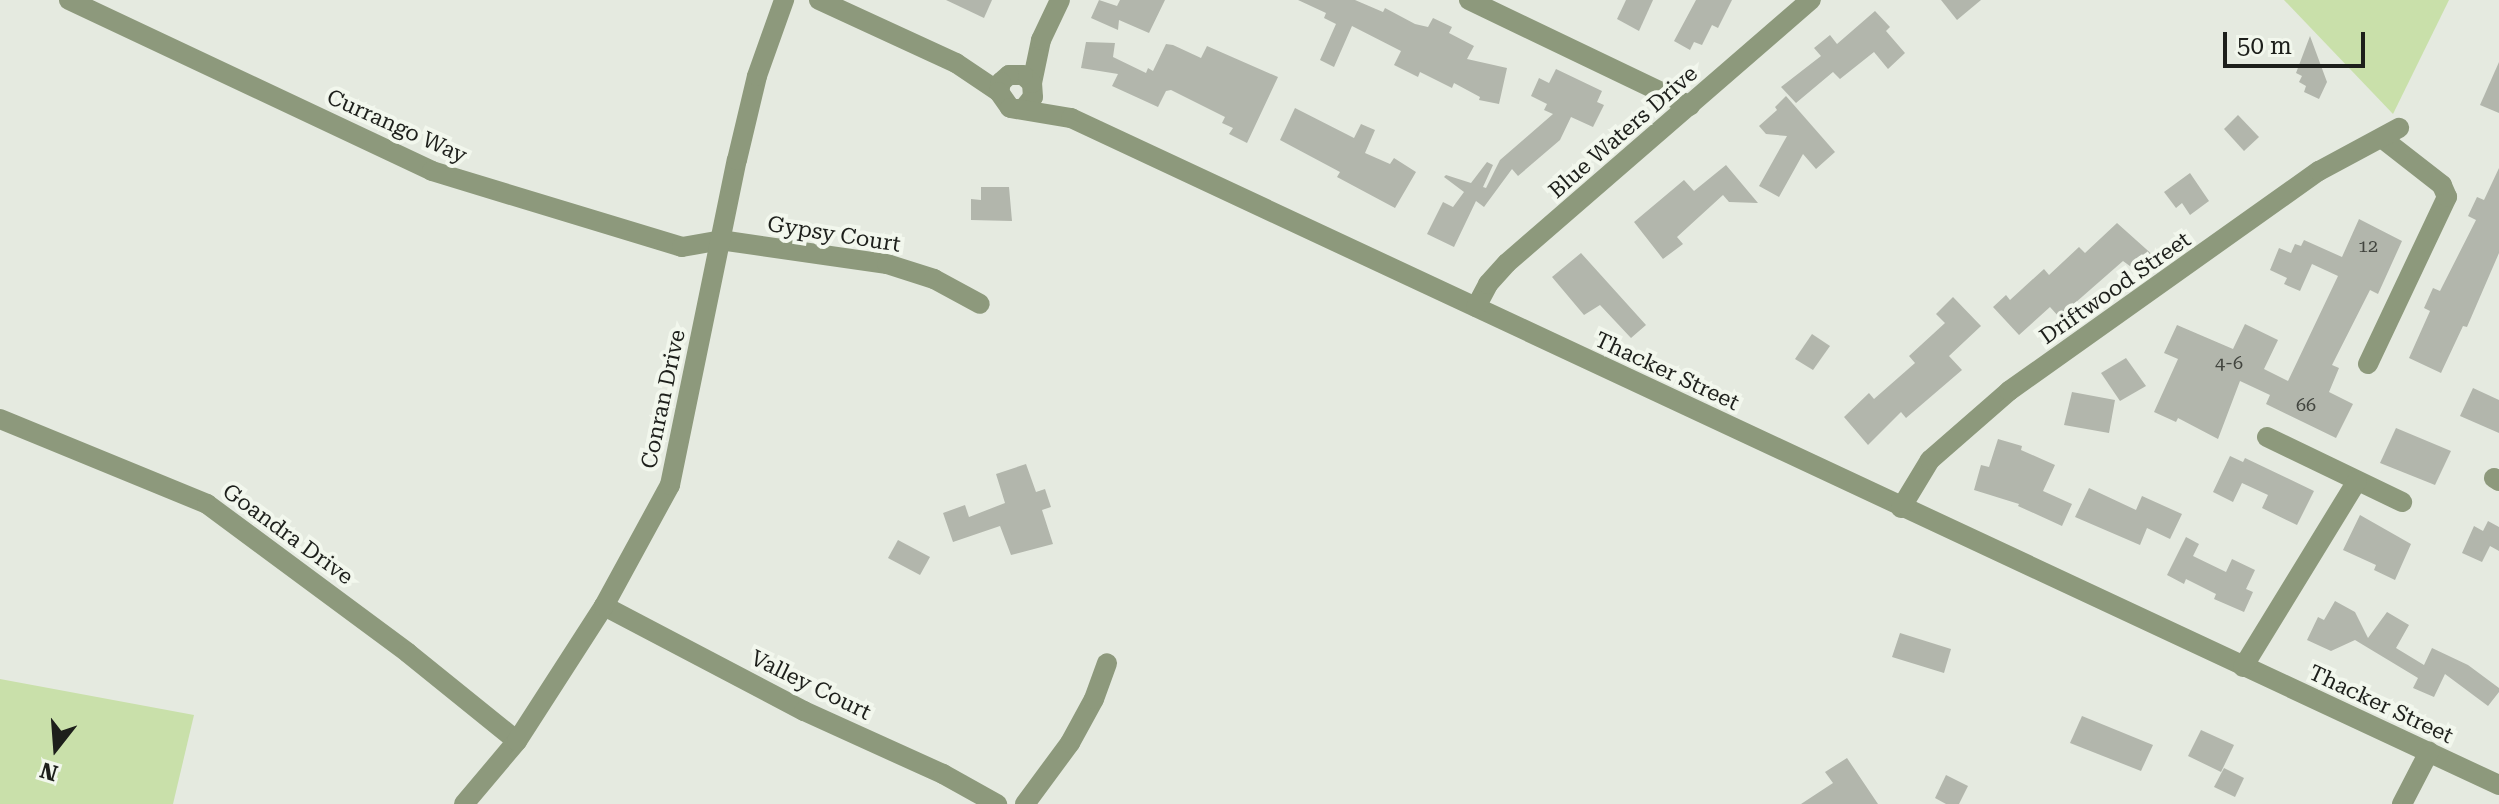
<!DOCTYPE html>
<html>
<head>
<meta charset="utf-8">
<style>
  body { margin:0 }
  #map { position:relative; width:2499px; height:804px; overflow:hidden; background:#e5eae0; font-family:"Roboto Serif",serif }
  div>[style] { position:absolute }
  .green>* { inset:0; background:#c9e0aa }
  .building>* { inset:0; background:#b2b6ac }
  .minor>* { height:20px; margin:-10px; padding:0 10px; transform-origin:10px; border-radius:10px; background:#8d997c }
  span { translate:-50% -50%; white-space:nowrap; text-align:center; line-height:1.15; -webkit-text-stroke:8px #f2f7ed; paint-order:stroke }
  .number-label { font-size:18px; color:#42453f }
  .number-label span { -webkit-text-stroke-width:0 }
  .street-label { font-size:22px; color:#1d1f1b }
  .north { position:absolute; left:16px; top:708px; width:80px; height:80px; -webkit-text-stroke:6px #f2f7ed; paint-order:stroke; rotate:197deg; font-size:22px; font-weight:700; line-height:32px; text-align:center; color:#1d1f1b }
  .north::after { content:''; display:block; margin:auto; width:28px; height:36px; background:#1d1f1b; clip-path:polygon(50% 0,100% 100%,50% 72%,0 100%) }
  .scale { position:absolute; left:2223px; top:32px; width:142px; height:36px; box-sizing:border-box; border:4px solid #1d1f1b; border-top:0; padding-left:10px; font-size:24px; line-height:28px; white-space:nowrap; color:#1d1f1b; -webkit-text-stroke:6px #f2f7ed; paint-order:stroke }
</style>
</head>
<body>
<div id="map">
  <div class="green">
    <i style="clip-path:polygon(2284px 0,2449px 0,2393px 114px)"></i>
    <i style="clip-path:polygon(0 679px,194px 715px,173px 804px,0 804px)"></i>
  </div>
  <div class="building">
    <i style="clip-path:polygon(946px 0,992px 0,984px 18px)"></i>
    <i style="clip-path:polygon(1099px 0,1117px 6px,1120px 0,1165px 0,1149px 33px,1119px 20px,1118px 30px,1091px 18px)"></i>
    <i style="clip-path:polygon(1298px 0,1355px 0,1383px 12px,1385px 8px,1415px 24px,1428px 27px,1433px 18px,1452px 27px,1449px 33px,1474px 46px,1467px 59px,1507px 68px,1499px 104px,1479px 100px,1480px 97px,1454px 83px,1452px 88px,1420px 72px,1418px 77px,1394px 65px,1401px 51px,1352px 26px,1334px 67px,1320px 60px,1336px 24px,1324px 18px,1326px 13px)"></i>
    <i style="clip-path:polygon(1626px 0,1653px 0,1639px 31px,1617px 19px)"></i>
    <i style="clip-path:polygon(1696px 0,1732px 0,1718px 28px,1712px 25px,1702px 45px,1694px 42px,1690px 50px,1674px 41px)"></i>
    <i style="clip-path:polygon(1941px 0,1981px 0,1957px 20px)"></i>
    <i style="clip-path:polygon(1875px 11px,1890px 27px,1886px 31px,1905px 53px,1888px 69px,1874px 52px,1840px 79px,1833px 72px,1796px 103px,1781px 87px,1821px 56px,1814px 48px,1830px 35px,1837px 44px)"></i>
    <i style="clip-path:polygon(2310px 36px,2327px 82px,2319px 99px,2304px 92px,2306px 86px,2299px 82px,2302px 76px,2296px 73px)"></i>
    <i style="clip-path:polygon(1086px 42px,1115px 43px,1113px 57px,1146px 73px,1148px 68px,1153px 71px,1166px 44px,1173px 45px,1201px 58px,1207px 46px,1278px 77px,1247px 143px,1229px 134px,1233px 128px,1222px 123px,1225px 117px,1171px 90px,1166px 91px,1158px 107px,1112px 86px,1118px 74px,1081px 68px)"></i>
    <i style="clip-path:polygon(2499px 62px,2499px 113px,2480px 105px)"></i>
    <i style="clip-path:polygon(1556px 69px,1602px 91px,1597px 102px,1604px 105px,1593px 127px,1571px 117px,1560px 140px,1518px 176px,1512px 169px,1484px 207px,1476px 201px,1454px 247px,1427px 234px,1443px 202px,1453px 207px,1464px 192px,1444px 177px,1446px 175px,1471px 183px,1487px 162px,1493px 165px,1483px 187px,1486px 188px,1500px 160px,1553px 114px,1544px 110px,1547px 104px,1531px 96px,1539px 78px,1549px 83px)"></i>
    <i style="clip-path:polygon(1786px 96px,1835px 152px,1816px 169px,1803px 154px,1779px 197px,1759px 186px,1787px 136px,1766px 134px,1759px 126px,1777px 110px,1775px 107px)"></i>
    <i style="clip-path:polygon(1295px 108px,1354px 138px,1361px 124px,1375px 130px,1365px 153px,1390px 164px,1394px 158px,1416px 172px,1395px 208px,1337px 177px,1340px 172px,1280px 140px)"></i>
    <i style="clip-path:polygon(2238px 115px,2259px 137px,2244px 151px,2224px 129px)"></i>
    <i style="clip-path:polygon(1726px 165px,1758px 203px,1729px 202px,1723px 195px,1677px 237px,1683px 244px,1663px 259px,1634px 222px,1684px 180px,1694px 191px)"></i>
    <i style="clip-path:polygon(2499px 168px,2499px 253px,2467px 327px,2463px 326px,2441px 373px,2409px 358px,2430px 311px,2424px 308px,2433px 288px,2440px 291px,2476px 220px,2468px 216px,2477px 197px,2484px 200px)"></i>
    <i style="clip-path:polygon(2190px 173px,2209px 201px,2190px 215px,2182px 203px,2176px 208px,2164px 192px)"></i>
    <i style="clip-path:polygon(981px 187px,1009px 187px,1012px 221px,971px 220px,971px 199px,981px 200px)"></i>
    <i style="clip-path:polygon(2359px 219px,2402px 241px,2378px 294px,2370px 290px,2332px 365px,2339px 368px,2329px 392px,2353px 404px,2336px 438px,2266px 404px,2270px 395px,2240px 381px,2218px 439px,2178px 418px,2176px 422px,2154px 412px,2178px 359px,2164px 353px,2177px 325px,2233px 349px,2245px 324px,2278px 340px,2264px 369px,2288px 381px,2338px 276px,2312px 264px,2300px 291px,2284px 284px,2287px 278px,2270px 270px,2279px 248px,2291px 253px,2295px 244px,2301px 246px,2304px 240px,2342px 257px)"></i>
    <i style="clip-path:polygon(2117px 223px,2155px 257px,2138px 272px,2123px 261px,2059px 317px,2050px 307px,2019px 335px,1993px 307px,2006px 295px,2010px 300px,2044px 269px,2049px 275px,2079px 247px,2085px 253px)"></i>
    <i style="clip-path:polygon(1581px 253px,1646px 325px,1631px 338px,1600px 305px,1584px 315px,1552px 277px)"></i>
    <i style="clip-path:polygon(1953px 297px,1981px 326px,1949px 356px,1962px 370px,1906px 418px,1901px 412px,1868px 445px,1844px 417px,1869px 393px,1874px 399px,1915px 363px,1909px 356px,1945px 323px,1936px 314px)"></i>
    <i style="clip-path:polygon(1812px 334px,1830px 346px,1813px 370px,1795px 359px)"></i>
    <i style="clip-path:polygon(2126px 358px,2146px 386px,2120px 401px,2101px 373px)"></i>
    <i style="clip-path:polygon(2473px 388px,2499px 400px,2499px 433px,2460px 416px)"></i>
    <i style="clip-path:polygon(2072px 392px,2115px 400px,2109px 433px,2064px 425px)"></i>
    <i style="clip-path:polygon(2396px 428px,2451px 451px,2435px 485px,2380px 463px)"></i>
    <i style="clip-path:polygon(1998px 439px,2022px 446px,2021px 450px,2055px 465px,2043px 491px,2072px 504px,2062px 526px,2018px 506px,2019px 504px,1974px 490px,1981px 465px,1989px 467px)"></i>
    <i style="clip-path:polygon(2230px 456px,2243px 462px,2245px 458px,2314px 491px,2297px 525px,2262px 508px,2268px 495px,2242px 483px,2233px 502px,2213px 492px)"></i>
    <i style="clip-path:polygon(1026px 464px,1036px 492px,1045px 489px,1051px 507px,1042px 510px,1053px 544px,1011px 555px,1000px 526px,953px 542px,943px 513px,965px 505px,969px 517px,1005px 503px,996px 474px)"></i>
    <i style="clip-path:polygon(2089px 488px,2136px 510px,2142px 496px,2182px 514px,2170px 539px,2147px 528px,2140px 545px,2075px 517px)"></i>
    <i style="clip-path:polygon(2360px 515px,2411px 544px,2395px 580px,2374px 570px,2376px 565px,2343px 550px)"></i>
    <i style="clip-path:polygon(2488px 521px,2499px 527px,2499px 551px,2490px 546px,2482px 562px,2462px 553px,2474px 526px,2483px 531px)"></i>
    <i style="clip-path:polygon(2186px 537px,2199px 544px,2193px 556px,2226px 572px,2232px 559px,2255px 570px,2246px 589px,2253px 592px,2244px 612px,2214px 599px,2216px 594px,2186px 579px,2184px 584px,2167px 575px)"></i>
    <i style="clip-path:polygon(898px 540px,930px 557px,920px 575px,888px 558px)"></i>
    <i style="clip-path:polygon(2335px 601px,2355px 612px,2368px 638px,2387px 612px,2409px 625px,2396px 648px,2424px 665px,2432px 648px,2468px 665px,2499px 688px,2499px 692px,2488px 706px,2445px 674px,2434px 697px,2413px 688px,2418px 678px,2355px 640px,2331px 651px,2307px 640px,2318px 617px,2324px 620px)"></i>
    <i style="clip-path:polygon(1900px 633px,1951px 649px,1944px 673px,1892px 657px)"></i>
    <i style="clip-path:polygon(2082px 716px,2153px 745px,2141px 771px,2070px 743px)"></i>
    <i style="clip-path:polygon(2201px 730px,2234px 745px,2221px 772px,2188px 756px)"></i>
    <i style="clip-path:polygon(1847px 758px,1878px 804px,1801px 804px,1833px 783px,1825px 772px)"></i>
    <i style="clip-path:polygon(2224px 768px,2244px 778px,2235px 797px,2214px 787px)"></i>
    <i style="clip-path:polygon(1946px 775px,1968px 786px,1959px 804px,1946px 804px,1935px 798px)"></i>
  </div>
  <div class="minor">
    <i style="left:69px;top:0;width:401px;rotate:25.2deg"></i>
    <i style="left:432px;top:171px;width:261px;rotate:16.9deg"></i>
    <i style="left:682px;top:247px;width:39px;rotate:-10deg"></i>
    <i style="left:720px;top:240px;width:169px;rotate:8.2deg"></i>
    <i style="left:887px;top:264px;width:49px;rotate:17.7deg"></i>
    <i style="left:934px;top:279px;width:52px;rotate:28.5deg"></i>
    <i style="left:819px;top:0;width:151px;rotate:24.7deg"></i>
    <i style="left:956px;top:63px;width:52px;rotate:34deg"></i>
    <i style="left:1469px;top:0;width:245px;rotate:25.6deg"></i>
    <i style="left:1032px;top:83px;width:44px;rotate:-78.2deg"></i>
    <i style="left:1041px;top:40px;width:44px;rotate:-64.6deg"></i>
    <i style="left:1024px;top:108px;width:14px;rotate:-51deg"></i>
    <i style="left:1033px;top:97px;width:14px;rotate:-94deg"></i>
    <i style="left:1032px;top:83px;width:12px;rotate:-138deg"></i>
    <i style="left:1023px;top:75px;width:14px;rotate:180deg"></i>
    <i style="left:1009px;top:75px;width:11px;rotate:139deg"></i>
    <i style="left:1001px;top:82px;width:10px;rotate:101deg"></i>
    <i style="left:999px;top:92px;width:19px;rotate:55deg"></i>
    <i style="left:1010px;top:108px;width:62px;rotate:9.3deg"></i>
    <i style="left:1071px;top:118px;width:1576px;rotate:25.04deg"></i>
    <i style="left:1476px;top:307px;width:26px;rotate:-62deg"></i>
    <i style="left:1488px;top:284px;width:28px;rotate:-48deg"></i>
    <i style="left:1507px;top:263px;width:402px;rotate:-40.9deg"></i>
    <i style="left:2368px;top:364px;width:185px;rotate:-64.7deg"></i>
    <i style="left:2447px;top:197px;width:13px;rotate:-113deg"></i>
    <i style="left:2442px;top:185px;width:75px;rotate:-142.1deg"></i>
    <i style="left:0;top:419px;width:224px;rotate:22.3deg"></i>
    <i style="left:207px;top:504px;width:250px;rotate:36.5deg"></i>
    <i style="left:408px;top:653px;width:140px;rotate:38.9deg"></i>
    <i style="left:2267px;top:437px;width:150px;rotate:25.7deg"></i>
    <i style="left:2494px;top:478px;width:6px;rotate:31deg"></i>
    <i style="left:1901px;top:508px;width:56px;rotate:-58.9deg"></i>
    <i style="left:1930px;top:460px;width:105px;rotate:-41.1deg"></i>
    <i style="left:2009px;top:391px;width:380px;rotate:-35.4deg"></i>
    <i style="left:2319px;top:171px;width:91px;rotate:-28.3deg"></i>
    <i style="left:604px;top:606px;width:226px;rotate:27.7deg"></i>
    <i style="left:804px;top:711px;width:153px;rotate:24.4deg"></i>
    <i style="left:943px;top:774px;width:62px;rotate:29.1deg"></i>
    <i style="left:2243px;top:667px;width:218px;rotate:-58.5deg"></i>
    <i style="left:464px;top:804px;width:82px;rotate:-49.9deg"></i>
    <i style="left:517px;top:741px;width:161px;rotate:-57.2deg"></i>
    <i style="left:604px;top:606px;width:138px;rotate:-61.4deg"></i>
    <i style="left:670px;top:485px;width:332px;rotate:-78.4deg"></i>
    <i style="left:737px;top:160px;width:86px;rotate:-76.6deg"></i>
    <i style="left:757px;top:76px;width:81px;rotate:-70.4deg"></i>
    <i style="left:1025px;top:804px;width:76px;rotate:-53.6deg"></i>
    <i style="left:1070px;top:743px;width:50px;rotate:-61.4deg"></i>
    <i style="left:1094px;top:699px;width:38px;rotate:-70deg"></i>
    <i style="left:2402px;top:804px;width:59px;rotate:-62.6deg"></i>
  </div>
  <div class="number-label">
    <span style="left:2368px;top:246px">12</span>
    <span style="left:2229px;top:363px">4-6</span>
    <span style="left:2306px;top:405px">66</span>
  </div>
  <div class="street-label">
    <span style="left:397px;top:126px;rotate:24deg">Currango Way</span>
    <span style="left:1623px;top:132px;rotate:-41deg">Blue Waters Drive</span>
    <span style="left:834px;top:234px;rotate:9deg">Gypsy Court</span>
    <span style="left:2115px;top:288px;rotate:-35deg">Driftwood Street</span>
    <span style="left:1667px;top:371px;rotate:25deg">Thacker Street</span>
    <span style="left:663px;top:399px;rotate:-78deg">Conran Drive</span>
    <span style="left:288px;top:534px;rotate:36deg">Goandra Drive</span>
    <span style="left:811px;top:685px;rotate:26deg">Valley Court</span>
    <span style="left:2381px;top:704px;rotate:25deg">Thacker Street</span>
  </div>
  <div class="north">N</div>
  <div class="scale">50 m</div>
</div>
</body>
</html>
